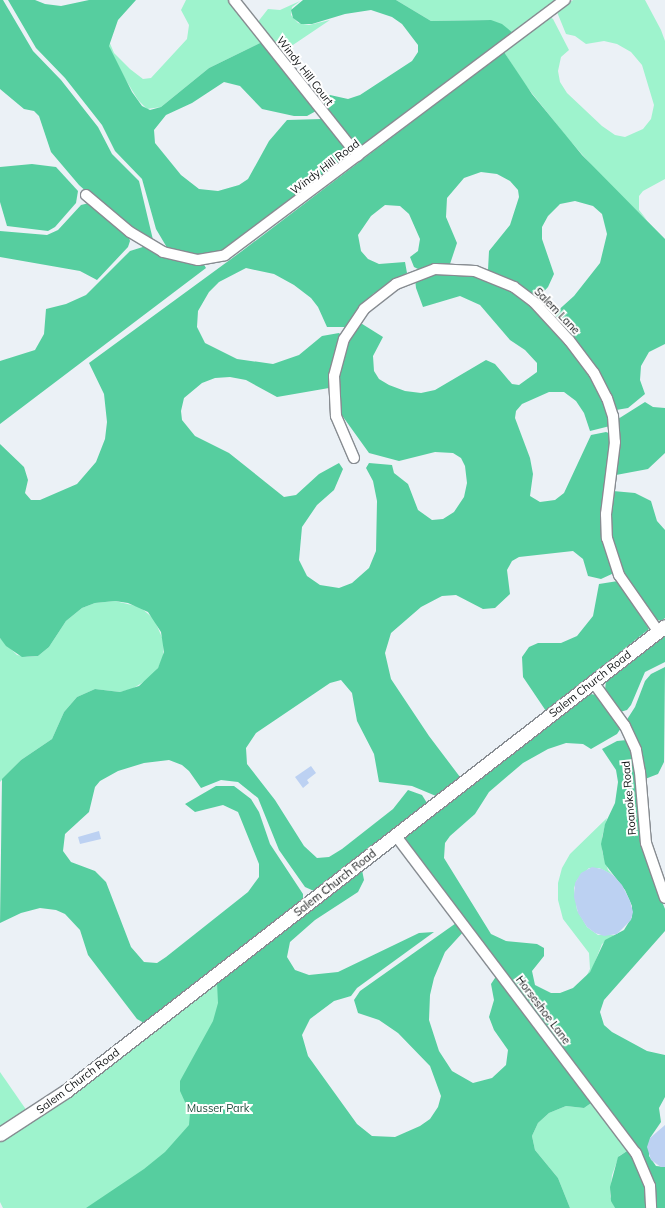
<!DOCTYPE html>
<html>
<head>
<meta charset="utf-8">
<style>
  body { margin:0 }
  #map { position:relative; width:665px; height:1208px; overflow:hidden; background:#ebf1f6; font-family:Mulish,sans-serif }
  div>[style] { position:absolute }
  .green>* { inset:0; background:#9ef3cd }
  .forest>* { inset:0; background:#56ce9f }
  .water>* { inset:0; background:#bcd1f2 }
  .roads { filter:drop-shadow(1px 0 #878c91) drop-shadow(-1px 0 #878c91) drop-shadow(0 1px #878c91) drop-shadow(0 -1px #878c91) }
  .minor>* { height:10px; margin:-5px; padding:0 5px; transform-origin:5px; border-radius:5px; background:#fff }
  .tertiary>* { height:13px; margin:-6.5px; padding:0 6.5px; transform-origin:6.5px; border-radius:6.5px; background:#fff }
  span { translate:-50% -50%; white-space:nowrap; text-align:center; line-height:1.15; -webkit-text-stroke:4px #fff; paint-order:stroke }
  .street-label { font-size:11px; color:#111415 }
  .park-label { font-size:11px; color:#1d4e3b }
</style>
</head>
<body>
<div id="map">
  <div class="green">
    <i style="clip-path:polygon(186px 0,229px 0,262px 42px,209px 68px,161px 107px,147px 109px,138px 100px,124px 77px,110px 52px,109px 46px,109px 41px,114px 53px,130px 69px,143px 79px,151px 78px,187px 39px,189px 25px,181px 10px)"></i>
    <i style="clip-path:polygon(396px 0,556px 0,513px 33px,490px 20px,431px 21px)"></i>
    <i style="clip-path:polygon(573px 0,645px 0,661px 30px,665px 41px,665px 179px,643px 191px,639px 196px,639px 210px,647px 220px,607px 183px,566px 136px,523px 82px,504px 52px,550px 17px,553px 19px,569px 50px,561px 57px,558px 71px,560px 82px,567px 93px,602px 126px,615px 135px,625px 137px,643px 129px,651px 119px,654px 105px,642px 65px,631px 52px,617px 44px,604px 41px,586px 44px,575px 36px,566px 34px,557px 12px)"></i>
    <i style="clip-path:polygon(300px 1px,292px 7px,291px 15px,298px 23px,309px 25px,330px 20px,281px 53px,257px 23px,268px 9px,280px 10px)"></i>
    <i style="clip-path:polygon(115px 601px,140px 607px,154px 619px,164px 642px,163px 658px,158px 668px,150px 678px,132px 689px,120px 692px,95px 689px,77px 697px,64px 712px,52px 739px,21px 760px,0 782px,0 638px,17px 655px,27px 657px,38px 656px,49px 647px,66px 621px,82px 608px,95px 603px)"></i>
    <i style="clip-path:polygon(607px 818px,602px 837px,602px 851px,608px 870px,613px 875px,599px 868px,589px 868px,577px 880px,574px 888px,577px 910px,587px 927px,598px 935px,614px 935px,602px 944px,593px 967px,590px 972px,586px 977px,590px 969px,589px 953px,563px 919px,558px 900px,558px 883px,562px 868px,570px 854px)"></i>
    <i style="clip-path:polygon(237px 967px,417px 1208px,3px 1208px,0 1202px,0 1141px,65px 1100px)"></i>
    <i style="clip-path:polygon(0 1072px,27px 1111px,0 1127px)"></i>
    <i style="clip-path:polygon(594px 1101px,630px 1149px,619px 1156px,612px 1175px,610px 1196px,615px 1208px,570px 1208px,558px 1178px,535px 1150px,532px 1136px,538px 1123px,549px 1113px,566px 1106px,584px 1108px)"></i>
  </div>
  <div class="forest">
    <i style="clip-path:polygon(0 0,3px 0,33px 51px,61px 80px,98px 127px,112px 154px,139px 181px,154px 244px,106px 209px,79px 185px,51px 152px,39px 116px,34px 111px,24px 109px,0 89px)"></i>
    <i style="clip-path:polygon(8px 0,35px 0,45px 4px,61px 6px,89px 0,136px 0,118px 20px,109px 46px,132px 92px,142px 106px,150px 110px,161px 107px,209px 68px,262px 42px,316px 111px,307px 116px,294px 116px,262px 109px,240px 86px,224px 82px,192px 103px,166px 115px,154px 130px,155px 143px,181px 175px,199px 189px,218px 191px,239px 185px,248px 179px,269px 141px,287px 120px,322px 119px,347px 150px,347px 158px,227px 249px,206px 257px,169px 251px,156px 229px,142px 179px,115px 151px,102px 125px,65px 78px,36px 48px)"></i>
    <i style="clip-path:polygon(303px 0,396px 0,431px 21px,491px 20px,502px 24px,513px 33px,360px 147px,356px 146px,318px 101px,330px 95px,348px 99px,360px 95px,412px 61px,418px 52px,418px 45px,402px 24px,392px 17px,371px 10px,345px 14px,312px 24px,301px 24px,293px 18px,291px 10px)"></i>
    <i style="clip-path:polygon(504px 52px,532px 94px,582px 155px,665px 239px,665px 344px,649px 352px,641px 366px,640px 380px,645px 394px,628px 408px,616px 410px,553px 315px,574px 296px,600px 263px,607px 234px,602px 214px,593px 206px,575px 201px,560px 204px,548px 216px,542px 227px,542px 239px,554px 274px,548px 287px,537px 299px,516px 283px,488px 270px,489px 251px,510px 225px,519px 197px,518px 190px,510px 181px,497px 174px,481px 172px,464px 178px,447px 198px,446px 217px,457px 243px,450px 264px,418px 269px,414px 267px,410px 257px,418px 251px,420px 239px,409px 214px,400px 206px,385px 205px,371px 216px,358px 235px,361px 251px,368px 259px,379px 264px,405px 262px,407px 273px,373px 294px,357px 310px,345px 327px,327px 327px,318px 307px,311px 298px,294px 285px,274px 274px,246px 268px,219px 282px,209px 292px,198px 311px,197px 327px,205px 343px,237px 359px,273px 364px,299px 355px,322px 336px,339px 333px,341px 335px,332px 361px,329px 388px,277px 397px,246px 380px,230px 377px,215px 378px,202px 383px,184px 398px,181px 411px,182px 420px,195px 436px,229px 453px,284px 497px,296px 495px,319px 474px,339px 463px,343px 469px,334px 490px,317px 505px,302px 527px,299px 560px,307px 576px,320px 585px,339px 588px,352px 583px,369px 568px,376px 551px,377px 501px,373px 481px,366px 468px,369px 463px,392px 465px,394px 473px,408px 484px,418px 510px,432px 520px,443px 519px,454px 512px,464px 497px,467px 483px,465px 466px,461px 458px,453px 453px,435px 452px,399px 461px,369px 453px,341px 414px,338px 377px,346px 345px,359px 322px,383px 337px,373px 356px,374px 371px,379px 379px,389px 385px,405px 391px,421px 393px,435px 390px,486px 360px,495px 364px,512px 384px,519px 385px,537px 372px,537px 363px,525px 350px,510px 340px,480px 305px,460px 296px,423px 307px,416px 288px,415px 279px,435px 274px,478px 276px,498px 283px,524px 299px,562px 339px,585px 368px,606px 408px,610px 426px,590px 431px,584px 413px,576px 401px,564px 392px,549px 392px,522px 404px,516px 411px,515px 418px,530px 458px,533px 474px,530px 496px,540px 502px,555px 500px,564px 493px,591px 435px,606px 432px,611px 434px,605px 546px,614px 573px,601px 579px,588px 576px,583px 559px,573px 551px,519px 557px,512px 561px,507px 570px,510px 594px,495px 608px,483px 609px,456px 595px,442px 596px,421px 607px,391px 633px,385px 653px,391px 679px,429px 736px,460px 777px,436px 796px,412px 786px,379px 782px,374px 754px,357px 721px,352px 693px,341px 680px,330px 683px,256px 733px,246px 748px,247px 764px,275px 800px,304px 846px,317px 858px,329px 857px,342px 849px,393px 809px,408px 790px,422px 795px,427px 803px,314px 891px,305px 887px,279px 850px,258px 798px,238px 782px,221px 780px,201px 788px,189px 771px,182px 765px,169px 760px,144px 763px,118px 771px,100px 781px,95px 787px,89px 812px,65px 834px,63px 851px,71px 862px,95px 871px,106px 882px,131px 947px,144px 962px,157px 963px,166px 957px,248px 892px,259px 877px,259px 864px,238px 812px,223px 805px,195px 812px,185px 804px,216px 786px,234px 786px,251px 799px,259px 812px,270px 844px,303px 894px,303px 899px,144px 1023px,137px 1019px,88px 955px,80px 930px,65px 914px,56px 910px,40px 908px,21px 913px,0 923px,2px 779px,21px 760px,52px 739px,64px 712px,77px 697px,95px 689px,120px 692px,139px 686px,158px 668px,164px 652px,161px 632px,148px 612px,128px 603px,115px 601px,95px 603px,82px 608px,66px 621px,49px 647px,38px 656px,22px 657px,6px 646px,0 638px,0 444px,24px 467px,28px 480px,25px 493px,31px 500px,40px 500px,77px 484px,96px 462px,105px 439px,107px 422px,104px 394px,89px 363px,242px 251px)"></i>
    <i style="clip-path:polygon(32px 164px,56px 167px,78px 191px,76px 203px,55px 227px,48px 231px,7px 226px,0 202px,0 167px)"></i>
    <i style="clip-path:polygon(89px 203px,128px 234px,130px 241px,128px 247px,97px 280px,80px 271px,0 257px,0 231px,47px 235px,58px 230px,81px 205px)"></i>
    <i style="clip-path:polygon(146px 246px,203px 263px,206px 268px,0 424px,0 361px,35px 350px,44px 334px,46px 309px,66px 304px,86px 295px,130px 251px)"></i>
    <i style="clip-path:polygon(645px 402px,653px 407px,665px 408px,665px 453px,648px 469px,616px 475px,619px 443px,618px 419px)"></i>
    <i style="clip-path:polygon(613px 491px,635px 493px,651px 501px,657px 521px,665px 530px,665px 618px,661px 621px,655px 619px,623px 573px,613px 544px,610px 525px)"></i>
    <i style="clip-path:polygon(618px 581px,649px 629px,546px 711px,523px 677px,522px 657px,529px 647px,538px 643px,561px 643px,577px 636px,593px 616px,599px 584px)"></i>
    <i style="clip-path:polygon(665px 636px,665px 662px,645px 672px,631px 705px,627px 710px,620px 712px,605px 690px,606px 681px)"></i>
    <i style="clip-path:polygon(665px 667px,664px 762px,658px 774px,645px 779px,640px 748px,626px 721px,635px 707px,645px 681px,651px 674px)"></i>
    <i style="clip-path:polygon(590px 694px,597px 695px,621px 728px,617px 734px,591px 749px,583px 744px,566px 743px,548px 749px,523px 763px,489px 792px,475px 814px,450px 836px,445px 843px,444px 858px,491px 934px,506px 941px,537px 944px,544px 948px,544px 956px,532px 971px,535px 985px,551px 993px,560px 993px,573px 988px,590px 972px,605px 940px,624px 930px,632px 917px,632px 906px,625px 890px,605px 864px,601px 844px,605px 824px,615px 803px,618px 782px,616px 770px,602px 749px,617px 741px,627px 740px,636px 769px,640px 836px,651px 874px,665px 909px,665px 931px,604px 1000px,600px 1012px,604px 1025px,612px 1032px,647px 1051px,665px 1055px,665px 1097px,659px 1108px,661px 1122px,650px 1138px,649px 1156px,656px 1166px,665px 1167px,665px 1208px,653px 1208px,651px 1178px,405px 843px,404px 837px)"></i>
    <i style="clip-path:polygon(362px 870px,364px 880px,358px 892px,315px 920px,290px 942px,287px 957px,295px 970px,309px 975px,338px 972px,419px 933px,434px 932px,357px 988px,351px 996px,334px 1001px,310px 1019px,302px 1035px,308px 1056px,357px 1124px,372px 1136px,395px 1137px,420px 1126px,430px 1119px,438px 1107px,441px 1096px,430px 1066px,398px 1033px,379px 1020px,358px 1013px,354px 1000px,360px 991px,459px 921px,465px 930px,445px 952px,434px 978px,430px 995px,429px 1020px,439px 1051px,452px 1071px,473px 1083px,492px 1078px,506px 1065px,508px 1050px,494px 1030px,489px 1017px,494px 1000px,491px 984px,497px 975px,594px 1101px,584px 1108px,566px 1106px,549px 1113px,538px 1123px,532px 1136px,535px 1150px,558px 1178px,570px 1208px,86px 1208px,144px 1169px,165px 1152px,189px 1125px,190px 1113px,180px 1091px,180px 1081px,213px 1021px,218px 1003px,217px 983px)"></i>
    <i style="clip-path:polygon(630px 1149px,643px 1173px,648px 1208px,615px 1208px,611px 1201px,610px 1187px,618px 1157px)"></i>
  </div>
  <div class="water">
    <i style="clip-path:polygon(311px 766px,316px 773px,307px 780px,309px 783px,303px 788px,295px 777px)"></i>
    <i style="clip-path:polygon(99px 831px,101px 839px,80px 844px,78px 837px)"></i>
    <i style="clip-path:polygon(592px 867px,602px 869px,613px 875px,622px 885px,630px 901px,633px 912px,631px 920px,617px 934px,604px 936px,595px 933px,587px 927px,578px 913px,574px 897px,575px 883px,581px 873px)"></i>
    <i style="clip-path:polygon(665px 1125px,665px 1167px,661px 1167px,651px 1160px,647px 1147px,650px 1138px)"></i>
  </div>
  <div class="roads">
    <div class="minor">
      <i style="left:234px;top:0;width:199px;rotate:51.5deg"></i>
      <i style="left:86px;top:195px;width:57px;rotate:40.1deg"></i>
      <i style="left:130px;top:232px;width:39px;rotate:31deg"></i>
      <i style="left:163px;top:252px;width:36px;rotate:13deg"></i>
      <i style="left:198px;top:260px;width:27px;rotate:-10deg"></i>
      <i style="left:225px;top:255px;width:425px;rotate:-36.9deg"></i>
      <i style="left:354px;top:458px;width:46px;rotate:-113.2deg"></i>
      <i style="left:336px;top:416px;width:40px;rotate:-92.9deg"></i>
      <i style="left:334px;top:376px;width:38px;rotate:-75deg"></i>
      <i style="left:344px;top:339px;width:36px;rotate:-56deg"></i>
      <i style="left:364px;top:309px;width:41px;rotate:-38deg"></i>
      <i style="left:396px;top:284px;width:42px;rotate:-21deg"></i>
      <i style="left:435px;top:269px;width:40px;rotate:2.9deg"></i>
      <i style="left:475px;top:271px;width:42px;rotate:22.3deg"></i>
      <i style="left:514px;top:287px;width:25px;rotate:37deg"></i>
      <i style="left:534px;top:302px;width:52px;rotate:47.4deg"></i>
      <i style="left:569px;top:340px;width:41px;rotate:52.9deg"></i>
      <i style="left:594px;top:373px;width:28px;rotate:63deg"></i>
      <i style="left:607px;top:398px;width:19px;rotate:72deg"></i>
      <i style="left:613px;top:416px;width:26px;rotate:86deg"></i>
      <i style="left:615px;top:442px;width:73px;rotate:97.1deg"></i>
      <i style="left:606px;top:514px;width:24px;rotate:88deg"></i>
      <i style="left:607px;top:538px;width:39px;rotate:72deg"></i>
      <i style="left:619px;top:575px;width:68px;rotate:55.1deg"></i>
      <i style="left:593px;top:682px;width:54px;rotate:54deg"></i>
      <i style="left:625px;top:726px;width:26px;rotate:65deg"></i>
      <i style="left:636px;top:750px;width:22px;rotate:80deg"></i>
      <i style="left:640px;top:772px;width:71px;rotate:85.2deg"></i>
      <i style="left:646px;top:843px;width:58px;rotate:70.9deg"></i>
      <i style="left:396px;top:836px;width:398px;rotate:52.9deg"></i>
      <i style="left:636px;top:1153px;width:36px;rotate:67deg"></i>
      <i style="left:650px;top:1186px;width:22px;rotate:87deg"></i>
    </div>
    <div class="tertiary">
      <i style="left:0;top:1134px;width:79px;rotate:-33.1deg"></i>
      <i style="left:66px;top:1091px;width:758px;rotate:-37.82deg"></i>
    </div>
  </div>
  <div class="street-label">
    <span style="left:305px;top:71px;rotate:52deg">Windy Hill Court</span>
    <span style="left:325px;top:167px;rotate:-37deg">Windy Hill Road</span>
    <span style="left:557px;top:311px;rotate:46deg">Salem Lane</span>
    <span style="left:590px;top:684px;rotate:-38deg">Salem Church Road</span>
    <span style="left:629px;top:798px;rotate:-95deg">Roanoke Road</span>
    <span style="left:335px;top:883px;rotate:-38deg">Salem Church Road</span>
    <span style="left:543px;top:1010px;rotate:53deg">Horseshoe Lane</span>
    <span style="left:78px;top:1081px;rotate:-37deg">Salem Church Road</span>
  </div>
  <div class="park-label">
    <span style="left:218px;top:1108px">Musser Park</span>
  </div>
</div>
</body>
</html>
